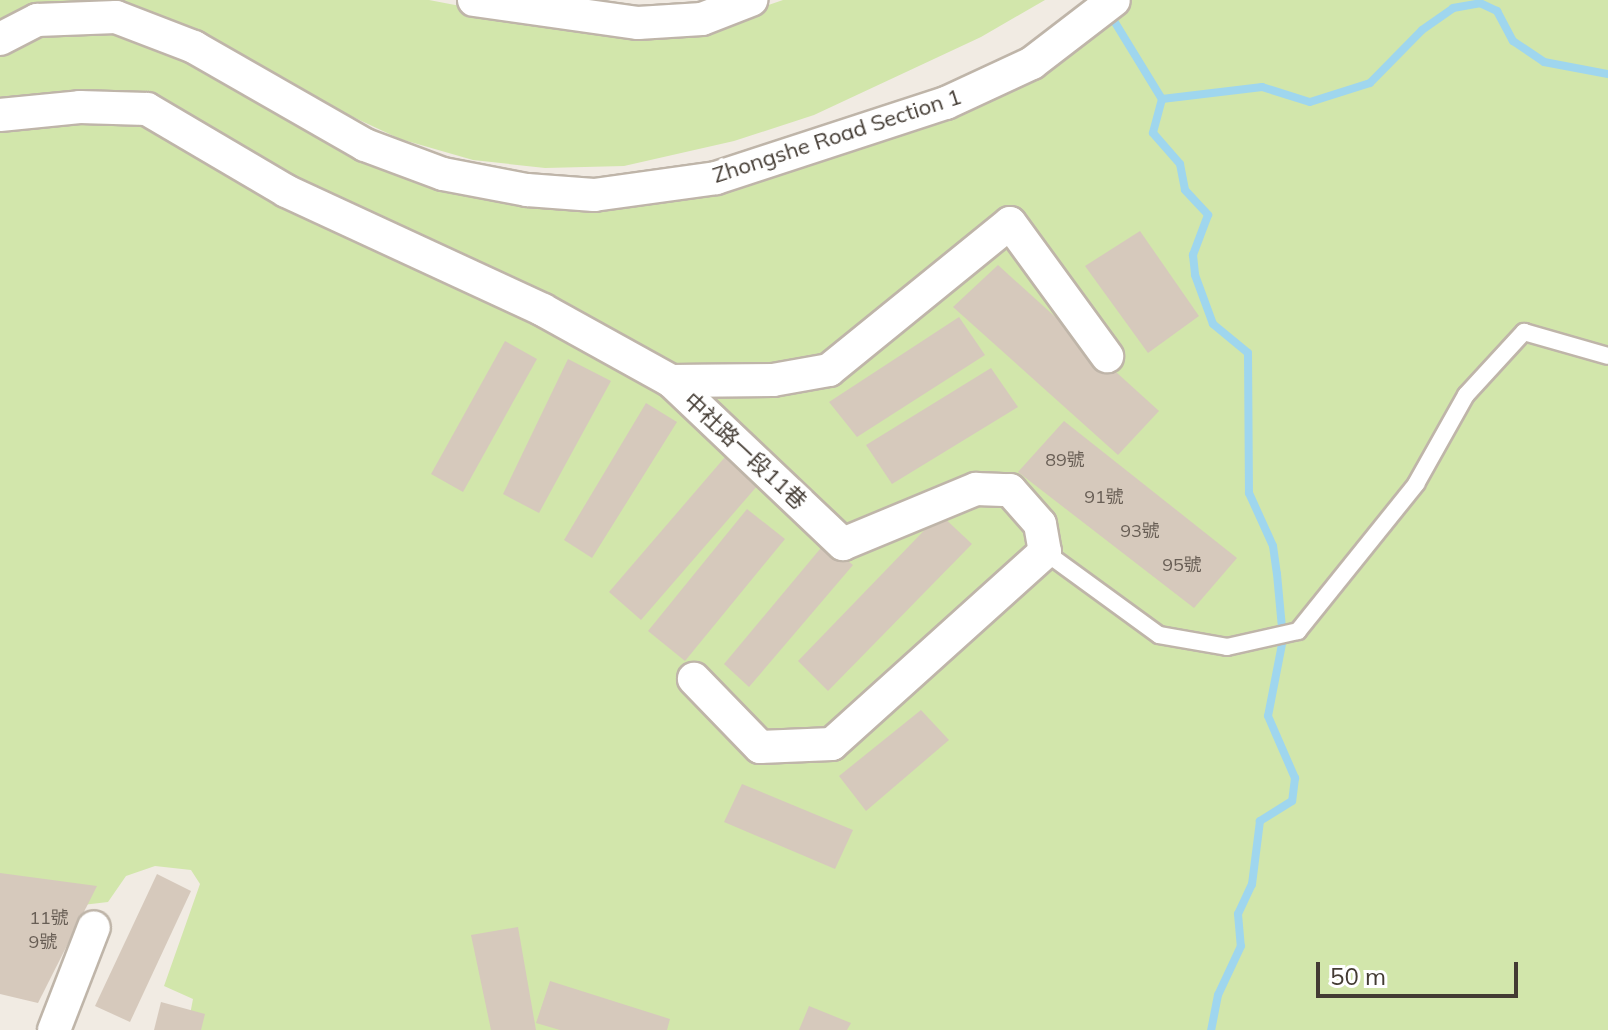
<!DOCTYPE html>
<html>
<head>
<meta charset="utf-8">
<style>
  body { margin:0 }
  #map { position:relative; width:1608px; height:1030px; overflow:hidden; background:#f1ebe3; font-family:Mulish,"Noto Sans TC",sans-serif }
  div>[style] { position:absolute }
  .green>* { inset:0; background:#d2e6ab }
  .stream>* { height:8px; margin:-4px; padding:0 4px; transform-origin:4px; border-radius:4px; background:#9fd6ee }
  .building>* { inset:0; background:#d6c9bc }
  .roads { filter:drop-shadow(2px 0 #bfb5a9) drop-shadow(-2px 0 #bfb5a9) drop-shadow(0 2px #bfb5a9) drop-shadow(0 -2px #bfb5a9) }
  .lane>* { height:16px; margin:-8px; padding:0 8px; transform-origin:8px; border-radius:8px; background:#fff }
  .street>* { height:32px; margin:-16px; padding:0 16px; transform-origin:16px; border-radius:16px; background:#fff }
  span { translate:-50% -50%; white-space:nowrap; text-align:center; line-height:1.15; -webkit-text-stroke:8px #fff; paint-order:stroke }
  .number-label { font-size:18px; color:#685e55 }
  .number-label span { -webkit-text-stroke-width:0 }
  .street-label { font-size:22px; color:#433b33 }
  .scale { position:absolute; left:1316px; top:962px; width:202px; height:36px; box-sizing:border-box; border:4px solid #433b33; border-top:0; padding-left:10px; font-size:24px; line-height:28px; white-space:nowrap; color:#433b33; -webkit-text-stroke:6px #fff; paint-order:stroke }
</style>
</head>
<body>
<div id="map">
  <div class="green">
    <i style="clip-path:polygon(0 0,429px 0,533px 20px,727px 19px,783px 0,1045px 0,981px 37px,814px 115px,734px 141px,624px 166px,545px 168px,473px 160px,400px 139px,250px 69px,44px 9px,0 21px)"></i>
    <i style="clip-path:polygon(1131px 0,1608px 0,1608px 1030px,187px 1030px,193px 999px,164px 986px,200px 884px,191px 870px,155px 866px,126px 876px,108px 902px,74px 906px,0 894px,0 55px,54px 33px,108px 30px,185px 54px,284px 118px,368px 160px,690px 197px,817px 163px,954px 114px,1049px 72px)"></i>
  </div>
  <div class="stream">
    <i style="left:1108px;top:11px;width:103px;rotate:58.5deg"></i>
    <i style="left:1162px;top:99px;width:35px;rotate:105deg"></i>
    <i style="left:1153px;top:133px;width:41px;rotate:48.9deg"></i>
    <i style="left:1180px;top:164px;width:26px;rotate:79deg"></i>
    <i style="left:1185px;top:190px;width:34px;rotate:47deg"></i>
    <i style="left:1208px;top:215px;width:43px;rotate:110.6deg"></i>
    <i style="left:1193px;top:255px;width:20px;rotate:84deg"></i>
    <i style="left:1195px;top:275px;width:52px;rotate:69.8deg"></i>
    <i style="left:1213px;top:324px;width:45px;rotate:39.6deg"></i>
    <i style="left:1248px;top:353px;width:140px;rotate:89.6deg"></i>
    <i style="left:1249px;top:493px;width:58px;rotate:65.6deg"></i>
    <i style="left:1273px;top:546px;width:28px;rotate:82deg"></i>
    <i style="left:1277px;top:574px;width:65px;rotate:84.7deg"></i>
    <i style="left:1283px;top:639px;width:78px;rotate:101deg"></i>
    <i style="left:1268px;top:716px;width:68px;rotate:66.5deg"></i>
    <i style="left:1295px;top:778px;width:23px;rotate:97deg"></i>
    <i style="left:1292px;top:801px;width:38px;rotate:148deg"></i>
    <i style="left:1260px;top:821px;width:64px;rotate:97.2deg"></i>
    <i style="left:1252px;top:884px;width:33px;rotate:115deg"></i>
    <i style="left:1238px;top:914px;width:32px;rotate:85deg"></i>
    <i style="left:1241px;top:946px;width:54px;rotate:115.1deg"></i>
    <i style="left:1218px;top:995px;width:36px;rotate:101deg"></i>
    <i style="left:1162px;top:99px;width:101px;rotate:-6.8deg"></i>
    <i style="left:1262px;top:87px;width:50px;rotate:17.4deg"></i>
    <i style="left:1310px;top:102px;width:63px;rotate:-17.6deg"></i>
    <i style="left:1370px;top:83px;width:74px;rotate:-45.5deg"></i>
    <i style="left:1422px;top:30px;width:38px;rotate:-35deg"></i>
    <i style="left:1453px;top:8px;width:27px;rotate:-10deg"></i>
    <i style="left:1480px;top:3px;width:19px;rotate:25deg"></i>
    <i style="left:1497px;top:11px;width:34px;rotate:62deg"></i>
    <i style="left:1513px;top:41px;width:37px;rotate:34deg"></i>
    <i style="left:1544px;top:62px;width:65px;rotate:10.6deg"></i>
  </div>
  <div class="building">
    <i style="clip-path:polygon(1140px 231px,1199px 316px,1148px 353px,1085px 266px)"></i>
    <i style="clip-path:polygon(998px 265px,1159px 411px,1118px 455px,953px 307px)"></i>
    <i style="clip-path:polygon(959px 317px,985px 355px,857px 437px,829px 402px)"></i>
    <i style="clip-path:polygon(505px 341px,537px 359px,463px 492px,431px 474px)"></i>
    <i style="clip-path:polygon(568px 359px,611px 381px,539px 513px,503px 494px)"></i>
    <i style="clip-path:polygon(991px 368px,1018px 407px,892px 484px,866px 445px)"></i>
    <i style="clip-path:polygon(646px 403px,677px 422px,592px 558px,564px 540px)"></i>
    <i style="clip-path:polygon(1064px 421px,1237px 558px,1194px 608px,1018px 472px)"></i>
    <i style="clip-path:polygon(725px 457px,758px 485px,641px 620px,609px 592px)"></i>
    <i style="clip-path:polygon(747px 509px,785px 539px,685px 661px,648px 631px)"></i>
    <i style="clip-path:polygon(940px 514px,972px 544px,828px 691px,798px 661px)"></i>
    <i style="clip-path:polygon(825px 543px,853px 565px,749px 687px,724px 664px)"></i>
    <i style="clip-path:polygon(921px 710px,949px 740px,866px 811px,839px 776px)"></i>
    <i style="clip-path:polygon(742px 784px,853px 830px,835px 869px,724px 822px)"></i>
    <i style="clip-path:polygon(0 873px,97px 886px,38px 1003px,0 994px)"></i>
    <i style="clip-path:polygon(157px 874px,191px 891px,130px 1022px,95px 1006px)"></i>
    <i style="clip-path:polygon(518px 927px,536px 1030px,491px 1030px,471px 935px)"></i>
    <i style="clip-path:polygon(550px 981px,670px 1019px,667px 1030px,560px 1030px,536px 1023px)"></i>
    <i style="clip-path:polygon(161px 1002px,205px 1014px,201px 1030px,154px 1030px)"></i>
    <i style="clip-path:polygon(809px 1006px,851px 1023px,847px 1030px,799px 1030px)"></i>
  </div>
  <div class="roads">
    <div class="lane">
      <i style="left:1045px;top:552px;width:141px;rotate:36.1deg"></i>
      <i style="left:1159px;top:635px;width:69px;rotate:10deg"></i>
      <i style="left:1227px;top:647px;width:73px;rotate:-12.7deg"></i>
      <i style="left:1298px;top:631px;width:189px;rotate:-51.2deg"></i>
      <i style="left:1416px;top:484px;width:102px;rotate:-60.7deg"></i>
      <i style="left:1466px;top:395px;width:86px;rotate:-47.4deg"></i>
      <i style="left:1524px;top:332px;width:87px;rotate:15.9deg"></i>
    </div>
    <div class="street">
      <i style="left:474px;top:0;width:166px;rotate:8deg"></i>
      <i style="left:638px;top:23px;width:64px;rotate:-3.6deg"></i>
      <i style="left:702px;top:19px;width:53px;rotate:-21.2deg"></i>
      <i style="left:0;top:39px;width:42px;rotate:-27.2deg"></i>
      <i style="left:37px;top:20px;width:79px;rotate:-2.2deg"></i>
      <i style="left:116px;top:17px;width:84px;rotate:21deg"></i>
      <i style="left:194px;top:47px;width:197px;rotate:29.8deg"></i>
      <i style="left:365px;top:145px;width:83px;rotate:20.4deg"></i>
      <i style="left:443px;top:174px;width:86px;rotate:10.8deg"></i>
      <i style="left:527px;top:190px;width:67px;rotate:4.3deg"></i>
      <i style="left:594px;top:195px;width:123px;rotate:-7.9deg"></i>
      <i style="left:716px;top:178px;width:242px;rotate:-18.1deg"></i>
      <i style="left:946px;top:103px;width:95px;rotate:-24.9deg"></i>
      <i style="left:1032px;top:63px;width:103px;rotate:-37.5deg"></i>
      <i style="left:0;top:115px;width:80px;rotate:-5.7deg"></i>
      <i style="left:80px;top:107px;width:67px;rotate:1.7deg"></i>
      <i style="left:147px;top:109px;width:161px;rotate:30.5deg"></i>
      <i style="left:286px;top:191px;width:283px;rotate:24.8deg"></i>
      <i style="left:543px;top:310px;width:146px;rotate:29deg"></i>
      <i style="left:671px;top:381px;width:237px;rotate:43.5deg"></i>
      <i style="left:843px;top:544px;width:144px;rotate:-22.5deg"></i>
      <i style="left:976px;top:489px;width:34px;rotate:2deg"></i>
      <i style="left:1010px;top:490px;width:45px;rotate:48.6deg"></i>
      <i style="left:1040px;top:524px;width:28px;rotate:80deg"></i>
      <i style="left:1045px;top:552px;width:287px;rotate:138deg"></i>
      <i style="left:832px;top:744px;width:72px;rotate:177.6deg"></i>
      <i style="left:760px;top:747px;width:95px;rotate:-134.1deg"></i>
      <i style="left:671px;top:381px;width:102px;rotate:-0.6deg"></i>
      <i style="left:773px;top:380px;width:57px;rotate:-10.1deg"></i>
      <i style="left:829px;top:370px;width:233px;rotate:-39.1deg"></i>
      <i style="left:1010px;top:223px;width:165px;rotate:53.9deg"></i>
      <i style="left:54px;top:1030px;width:110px;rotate:-68.8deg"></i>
    </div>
  </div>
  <div class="number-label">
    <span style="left:1065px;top:460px">89號</span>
    <span style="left:1104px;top:497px">91號</span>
    <span style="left:1140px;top:531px">93號</span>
    <span style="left:1182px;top:565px">95號</span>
    <span style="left:49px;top:918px">11號</span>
    <span style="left:43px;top:942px">9號</span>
  </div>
  <div class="street-label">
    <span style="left:837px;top:136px;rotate:-18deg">Zhongshe Road Section 1</span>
    <span style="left:745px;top:451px;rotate:43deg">中社路一段11巷</span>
  </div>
  <div class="scale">50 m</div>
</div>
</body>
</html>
